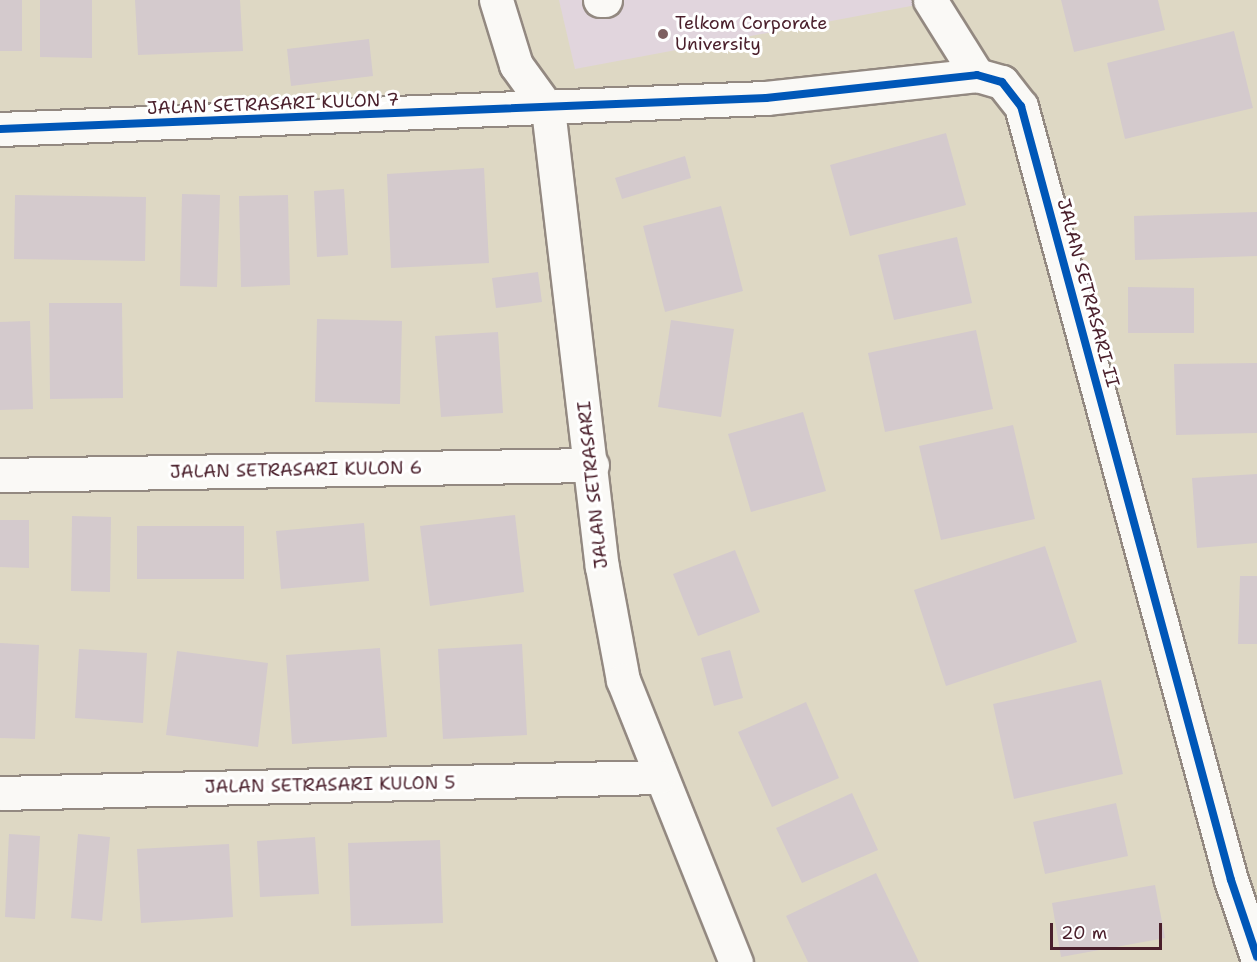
<!DOCTYPE html>
<html>
<head>
<meta charset="utf-8">
<style>
  body { margin:0 }
  #map { position:relative; width:1257px; height:962px; overflow:hidden; background:#ded8c4; font-family:"Shantell Sans",sans-serif }
  div>[style] { position:absolute }
  .built>* { inset:0; background:#e1d5dd }
  .building>* { inset:0; background:#d4cacd }
  .roads { filter:drop-shadow(2px 0 #938981) drop-shadow(-2px 0 #938981) drop-shadow(0 2px #938981) drop-shadow(0 -2px #938981) }
  .minor>* { height:33px; margin:-16.5px; padding:0 16.5px; transform-origin:16.5px; border-radius:16.5px; background:#faf9f6 }
  .cycleway>* { height:8px; margin:-4px; padding:0 4px; transform-origin:4px; border-radius:4px; background:#0057b8 }
  .dots>* { width:16px; height:16px; translate:-50% -50%; box-sizing:border-box; border:3px solid #fff; border-radius:50% }
  span { translate:-50% -50%; white-space:nowrap; text-align:center; line-height:1.15; -webkit-text-stroke:6px #fff; paint-order:stroke }
  .poi-label { font-size:18px; color:#4a1f2b }
  .left { translate:0 -50%; text-align:left }
  .street-label { font-size:18px; color:#4a1f2b }
  .scale { position:absolute; left:1050px; top:923px; width:112px; height:27px; box-sizing:border-box; border:3px solid #4a1f2b; border-top:0; padding-left:8px; font-size:18px; line-height:21px; white-space:nowrap; color:#4a1f2b; -webkit-text-stroke:4px #fff; paint-order:stroke }
</style>
</head>
<body>
<div id="map">
  <div class="built">
    <i style="clip-path:polygon(559px 0,943px 0,575px 69px)"></i>
  </div>
  <div class="building">
    <i style="clip-path:polygon(0 0,22px 0,22px 51px,0 51px)"></i>
    <i style="clip-path:polygon(40px 0,92px 0,92px 58px,40px 57px)"></i>
    <i style="clip-path:polygon(135px 0,240px 0,243px 51px,138px 55px)"></i>
    <i style="clip-path:polygon(1061px 0,1158px 0,1165px 30px,1074px 52px)"></i>
    <i style="clip-path:polygon(1234px 31px,1253px 108px,1125px 139px,1107px 63px)"></i>
    <i style="clip-path:polygon(369px 39px,373px 76px,291px 86px,287px 49px)"></i>
    <i style="clip-path:polygon(946px 133px,966px 205px,850px 236px,830px 165px)"></i>
    <i style="clip-path:polygon(685px 156px,691px 178px,622px 199px,615px 178px)"></i>
    <i style="clip-path:polygon(484px 168px,489px 263px,391px 268px,387px 174px)"></i>
    <i style="clip-path:polygon(344px 189px,348px 255px,317px 257px,314px 191px)"></i>
    <i style="clip-path:polygon(182px 194px,220px 195px,217px 287px,180px 286px)"></i>
    <i style="clip-path:polygon(15px 195px,146px 197px,145px 261px,14px 259px)"></i>
    <i style="clip-path:polygon(288px 195px,290px 285px,241px 287px,239px 196px)"></i>
    <i style="clip-path:polygon(721px 206px,743px 291px,665px 312px,643px 226px)"></i>
    <i style="clip-path:polygon(1257px 212px,1257px 256px,1135px 260px,1134px 216px)"></i>
    <i style="clip-path:polygon(957px 237px,972px 303px,894px 320px,878px 255px)"></i>
    <i style="clip-path:polygon(538px 272px,542px 302px,496px 308px,492px 278px)"></i>
    <i style="clip-path:polygon(1128px 287px,1194px 288px,1194px 333px,1128px 333px)"></i>
    <i style="clip-path:polygon(49px 303px,122px 303px,123px 398px,50px 399px)"></i>
    <i style="clip-path:polygon(317px 319px,402px 321px,400px 404px,315px 402px)"></i>
    <i style="clip-path:polygon(671px 320px,734px 329px,721px 417px,658px 407px)"></i>
    <i style="clip-path:polygon(30px 321px,33px 409px,0 410px,0 322px)"></i>
    <i style="clip-path:polygon(976px 330px,993px 409px,885px 432px,868px 353px)"></i>
    <i style="clip-path:polygon(498px 332px,503px 413px,441px 417px,435px 336px)"></i>
    <i style="clip-path:polygon(1257px 363px,1257px 433px,1176px 435px,1174px 364px)"></i>
    <i style="clip-path:polygon(803px 412px,826px 491px,751px 512px,728px 434px)"></i>
    <i style="clip-path:polygon(1013px 425px,1035px 519px,941px 540px,919px 446px)"></i>
    <i style="clip-path:polygon(1257px 474px,1257px 543px,1197px 548px,1192px 478px)"></i>
    <i style="clip-path:polygon(515px 515px,524px 592px,430px 606px,420px 526px)"></i>
    <i style="clip-path:polygon(72px 516px,111px 517px,110px 592px,71px 591px)"></i>
    <i style="clip-path:polygon(0 520px,29px 520px,29px 568px,0 567px)"></i>
    <i style="clip-path:polygon(364px 523px,369px 581px,281px 589px,276px 531px)"></i>
    <i style="clip-path:polygon(137px 526px,244px 526px,244px 579px,137px 579px)"></i>
    <i style="clip-path:polygon(1045px 546px,1077px 642px,946px 686px,914px 590px)"></i>
    <i style="clip-path:polygon(735px 550px,760px 612px,698px 636px,673px 574px)"></i>
    <i style="clip-path:polygon(1240px 576px,1257px 576px,1257px 644px,1238px 644px)"></i>
    <i style="clip-path:polygon(0 643px,39px 645px,35px 739px,0 738px)"></i>
    <i style="clip-path:polygon(522px 644px,527px 735px,443px 739px,438px 649px)"></i>
    <i style="clip-path:polygon(380px 648px,387px 737px,292px 744px,286px 655px)"></i>
    <i style="clip-path:polygon(79px 649px,147px 653px,143px 723px,75px 718px)"></i>
    <i style="clip-path:polygon(730px 650px,743px 698px,714px 706px,701px 658px)"></i>
    <i style="clip-path:polygon(177px 651px,268px 663px,258px 747px,166px 735px)"></i>
    <i style="clip-path:polygon(1101px 680px,1123px 774px,1014px 799px,993px 704px)"></i>
    <i style="clip-path:polygon(806px 702px,839px 778px,772px 807px,738px 732px)"></i>
    <i style="clip-path:polygon(852px 793px,878px 850px,802px 883px,776px 828px)"></i>
    <i style="clip-path:polygon(1116px 803px,1128px 856px,1045px 874px,1033px 822px)"></i>
    <i style="clip-path:polygon(9px 834px,40px 836px,35px 919px,5px 917px)"></i>
    <i style="clip-path:polygon(78px 834px,110px 837px,102px 921px,71px 918px)"></i>
    <i style="clip-path:polygon(315px 837px,319px 894px,260px 897px,257px 841px)"></i>
    <i style="clip-path:polygon(440px 840px,443px 923px,351px 926px,348px 843px)"></i>
    <i style="clip-path:polygon(229px 844px,233px 917px,141px 923px,137px 849px)"></i>
    <i style="clip-path:polygon(876px 873px,919px 962px,808px 962px,786px 916px)"></i>
    <i style="clip-path:polygon(1155px 885px,1165px 938px,1061px 957px,1052px 903px)"></i>
  </div>
  <div class="roads">
    <div class="minor">
      <i style="left:496px;top:0;width:68px;rotate:72.9deg"></i>
      <i style="left:516px;top:65px;width:54px;rotate:54deg"></i>
      <i style="left:548px;top:109px;width:461px;rotate:83.3deg"></i>
      <i style="left:602px;top:567px;width:115px;rotate:79.5deg"></i>
      <i style="left:623px;top:680px;width:304px;rotate:68.2deg"></i>
      <i style="left:600px;top:0;width:5px"></i>
      <i style="left:930px;top:0;width:89px;rotate:57.9deg"></i>
      <i style="left:0;top:129px;width:767px;rotate:-2.32deg"></i>
      <i style="left:766px;top:98px;width:212px;rotate:-6.2deg"></i>
      <i style="left:977px;top:75px;width:26px;rotate:16deg"></i>
      <i style="left:1002px;top:82px;width:31px;rotate:52deg"></i>
      <i style="left:1021px;top:106px;width:802px;rotate:74.82deg"></i>
      <i style="left:1231px;top:880px;width:81px;rotate:71.3deg"></i>
      <i style="left:0;top:475px;width:592px;rotate:-0.97deg"></i>
      <i style="left:0;top:793px;width:659px;rotate:-1.39deg"></i>
    </div>
  </div>
  <div class="cycleway">
    <i style="left:0;top:129px;width:767px;rotate:-2.32deg"></i>
    <i style="left:766px;top:98px;width:212px;rotate:-6.2deg"></i>
    <i style="left:977px;top:75px;width:26px;rotate:16deg"></i>
    <i style="left:1002px;top:82px;width:31px;rotate:52deg"></i>
    <i style="left:1021px;top:106px;width:802px;rotate:74.82deg"></i>
    <i style="left:1231px;top:880px;width:81px;rotate:71.3deg"></i>
  </div>
  <div class="dots">
    <i style="left:663px;top:34px;background:#7e6061"></i>
  </div>
  <div class="poi-label">
    <span class="left" style="left:675px;top:34px">Telkom Corporate<br>University</span>
  </div>
  <div class="street-label">
    <span style="left:273px;top:104px;rotate:-2deg">JALAN SETRASARI KULON 7</span>
    <span style="left:1088px;top:293px;rotate:75deg">JALAN SETRASARI II</span>
    <span style="left:296px;top:470px;rotate:-1deg">JALAN SETRASARI KULON 6</span>
    <span style="left:593px;top:485px;rotate:-96deg">JALAN SETRASARI</span>
    <span style="left:330px;top:785px;rotate:-1deg">JALAN SETRASARI KULON 5</span>
  </div>
  <div class="scale">20 m</div>
</div>
</body>
</html>
